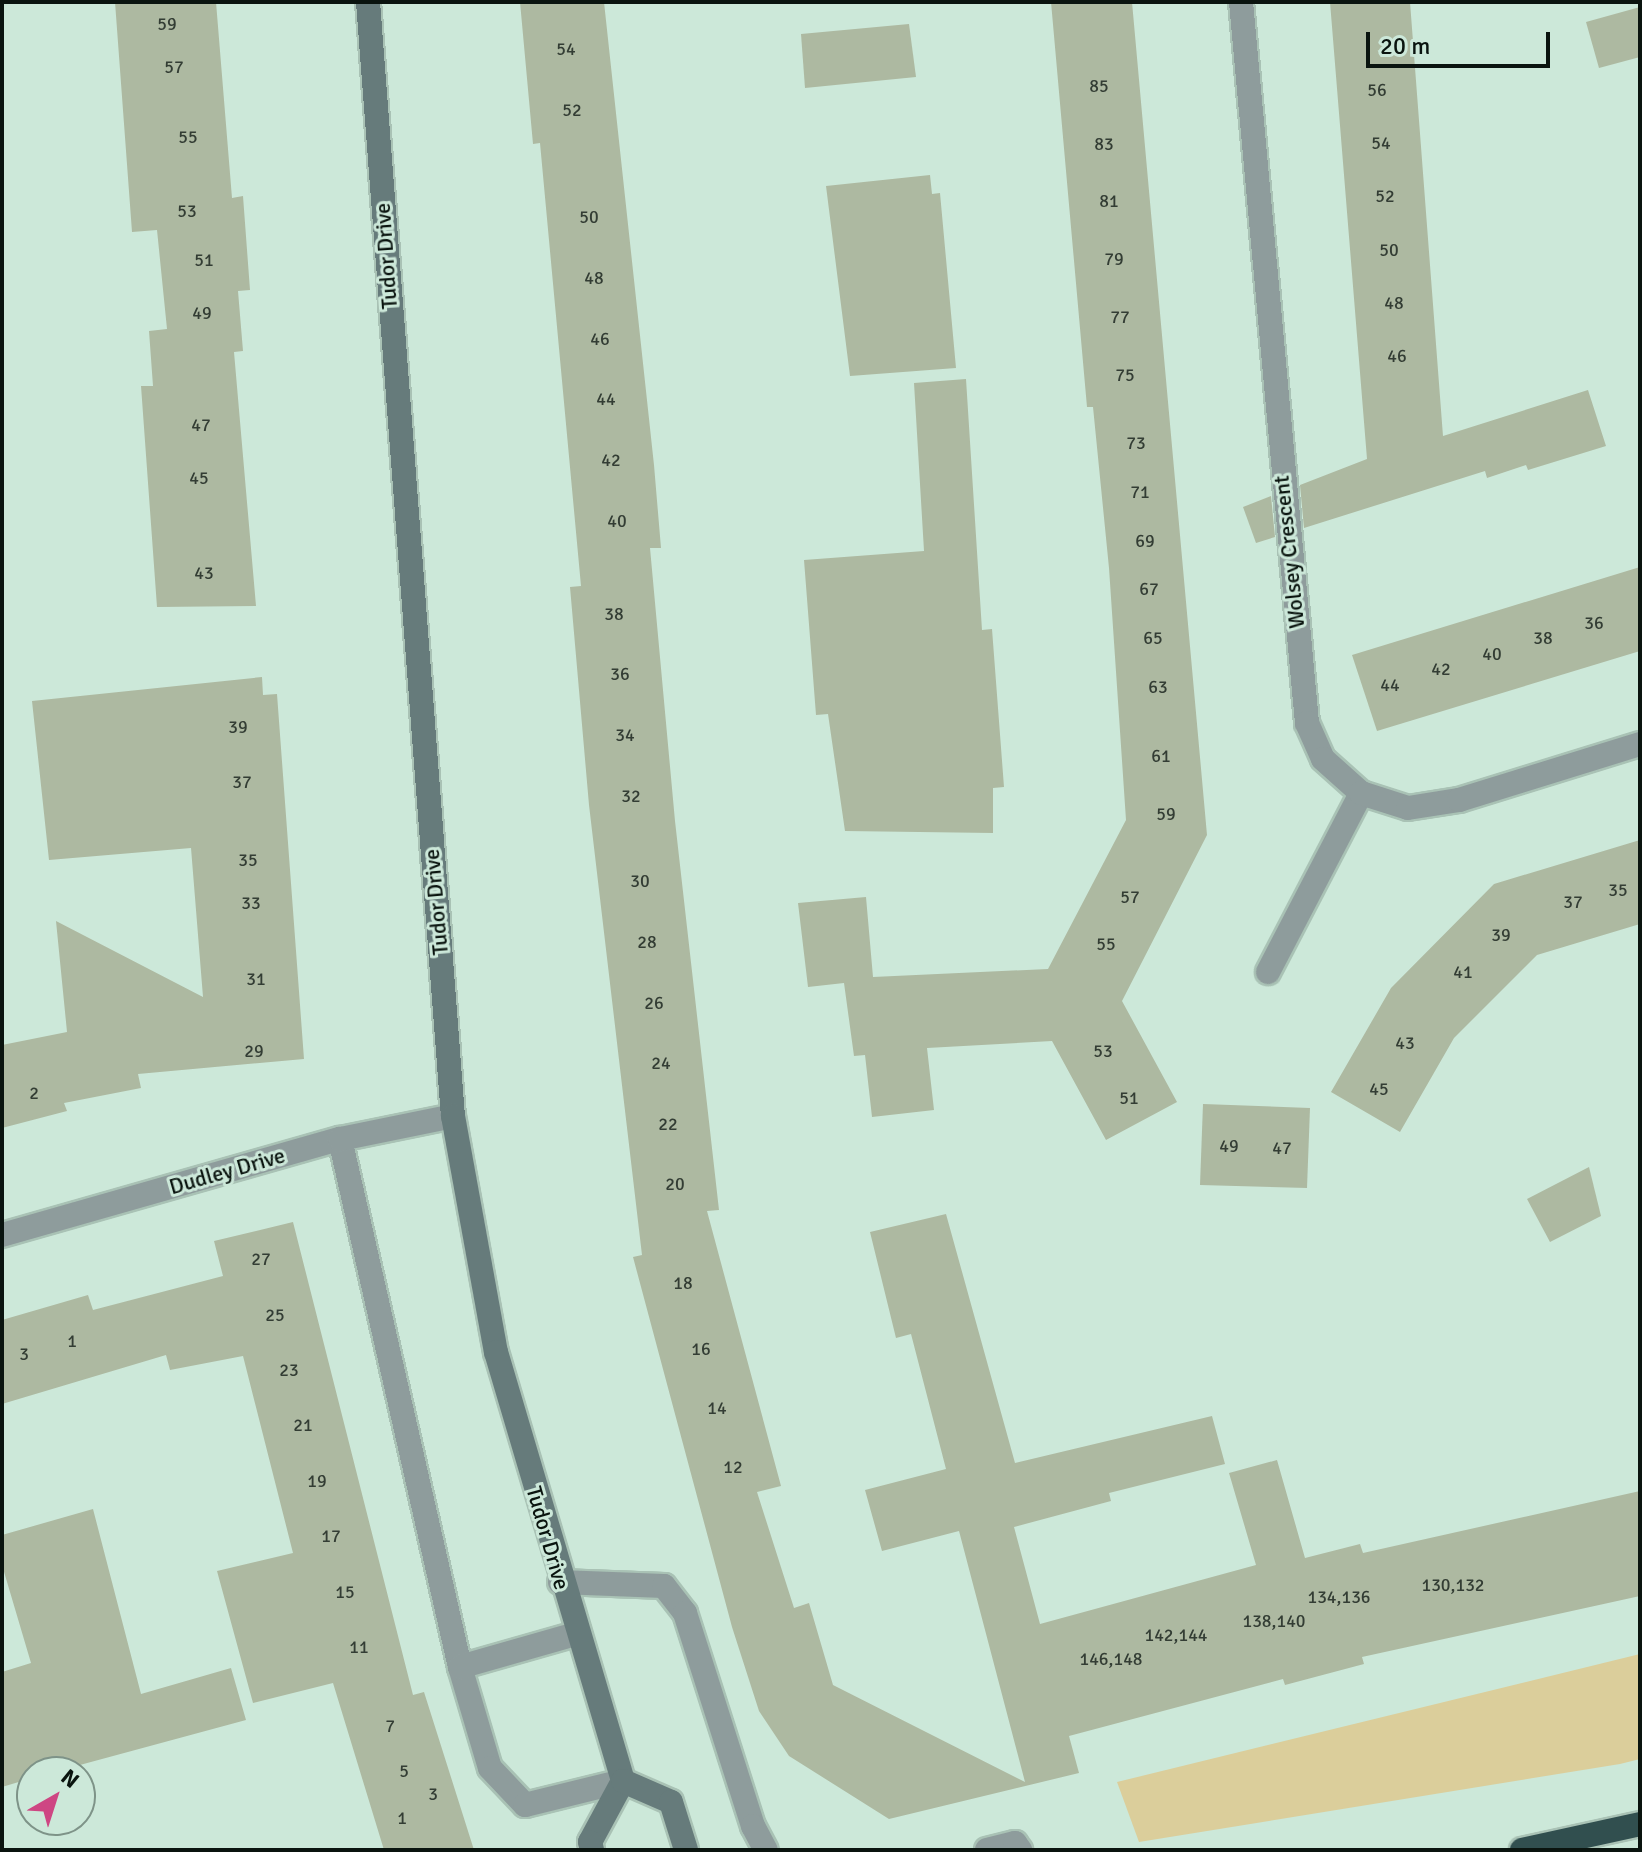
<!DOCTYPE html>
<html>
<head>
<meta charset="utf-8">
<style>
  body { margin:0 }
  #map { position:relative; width:1642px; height:1852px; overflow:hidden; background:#cce8d9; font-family:Signika,sans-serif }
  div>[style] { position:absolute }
  .green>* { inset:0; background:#dbce9b }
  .building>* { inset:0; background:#adb9a1 }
  .roads { filter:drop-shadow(2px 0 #a9c2b5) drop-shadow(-2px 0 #a9c2b5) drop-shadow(0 2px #a9c2b5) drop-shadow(0 -2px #a9c2b5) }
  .lane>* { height:24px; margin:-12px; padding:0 12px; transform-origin:12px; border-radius:12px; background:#8e9c9c }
  .street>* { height:24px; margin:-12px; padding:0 12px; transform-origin:12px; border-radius:12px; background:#8e9c9c }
  .secondary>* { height:24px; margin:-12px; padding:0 12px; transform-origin:12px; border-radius:12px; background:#667b7b }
  .highway>* { height:24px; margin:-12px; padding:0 12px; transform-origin:12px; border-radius:12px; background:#314f4f }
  span { translate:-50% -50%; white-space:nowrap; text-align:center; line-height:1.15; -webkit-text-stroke:6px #cce8d9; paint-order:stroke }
  .number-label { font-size:18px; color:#333d34 }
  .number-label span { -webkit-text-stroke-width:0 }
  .street-label { font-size:22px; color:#0a140f }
  .frame { position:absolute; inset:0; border:4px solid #0a140f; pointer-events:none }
  .north { position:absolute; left:16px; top:1756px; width:80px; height:80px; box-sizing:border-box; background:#cce8d9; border:2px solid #7e9388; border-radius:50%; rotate:39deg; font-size:22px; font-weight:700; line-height:32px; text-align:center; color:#0a140f }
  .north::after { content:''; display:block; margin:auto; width:28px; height:36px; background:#ce4683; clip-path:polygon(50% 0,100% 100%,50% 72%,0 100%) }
  .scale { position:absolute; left:1366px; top:32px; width:184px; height:36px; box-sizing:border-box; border:4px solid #0a140f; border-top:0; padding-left:10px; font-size:24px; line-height:28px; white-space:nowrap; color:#0a140f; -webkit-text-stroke:6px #cce8d9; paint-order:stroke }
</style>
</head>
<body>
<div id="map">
  <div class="green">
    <i style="clip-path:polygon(1640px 1654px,1640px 1759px,1620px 1764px,1139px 1842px,1117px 1782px)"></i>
  </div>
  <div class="building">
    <i style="clip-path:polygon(115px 2px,216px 2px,232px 198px,243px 196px,250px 290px,238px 291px,243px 351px,234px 352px,256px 606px,157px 607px,141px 386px,153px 386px,149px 331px,167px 329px,157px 230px,132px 232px)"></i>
    <i style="clip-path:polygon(520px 2px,604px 2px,654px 465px,661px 548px,650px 548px,675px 821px,719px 1210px,707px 1211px,781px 1486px,757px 1492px,794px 1608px,809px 1603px,833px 1685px,1025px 1782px,959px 1531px,882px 1551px,865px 1490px,946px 1469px,911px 1334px,896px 1338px,870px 1232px,946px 1214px,1015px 1463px,1212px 1416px,1225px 1464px,1109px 1493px,1111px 1501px,1014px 1527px,1040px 1624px,1256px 1565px,1229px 1473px,1277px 1460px,1305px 1558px,1360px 1544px,1363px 1553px,1640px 1491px,1640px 1596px,1362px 1657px,1364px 1664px,1285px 1685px,1283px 1679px,1069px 1736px,1079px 1773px,889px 1819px,789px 1756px,759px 1711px,732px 1627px,633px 1257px,642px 1255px,589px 805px,570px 587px,581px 586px,540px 143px,533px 144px)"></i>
    <i style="clip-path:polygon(1051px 2px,1132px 2px,1207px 835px,1122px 1001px,1177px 1102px,1106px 1140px,1052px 1041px,927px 1048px,934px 1110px,872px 1117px,865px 1055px,854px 1056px,844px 983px,808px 987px,798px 903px,866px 897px,873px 977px,1048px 969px,1126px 820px,1109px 568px,1093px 407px,1087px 407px)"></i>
    <i style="clip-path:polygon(1330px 2px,1410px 2px,1443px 436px,1588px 390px,1606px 446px,1528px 470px,1526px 465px,1487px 478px,1485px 471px,1304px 528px,1300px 485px,1367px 459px)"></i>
    <i style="clip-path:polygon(1640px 7px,1640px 57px,1599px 68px,1586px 22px)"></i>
    <i style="clip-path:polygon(909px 24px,916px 77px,805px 88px,801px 34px)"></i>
    <i style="clip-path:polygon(930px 175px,932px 194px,940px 193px,956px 368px,850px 376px,826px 186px)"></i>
    <i style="clip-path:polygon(966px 379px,982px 630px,992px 629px,1004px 787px,993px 788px,993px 833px,845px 831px,828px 714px,816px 715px,804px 560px,924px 551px,914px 383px)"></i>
    <i style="clip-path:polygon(1271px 496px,1275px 537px,1256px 543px,1243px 507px)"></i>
    <i style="clip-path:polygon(1640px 567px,1640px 651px,1377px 731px,1352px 655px)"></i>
    <i style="clip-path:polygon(262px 677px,263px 695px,277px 694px,304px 1059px,138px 1074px,141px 1088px,64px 1103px,67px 1111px,2px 1128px,2px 1045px,67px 1032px,56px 921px,203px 997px,191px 848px,49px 860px,32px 701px)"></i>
    <i style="clip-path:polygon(1640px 840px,1640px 924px,1537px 955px,1454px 1038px,1400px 1132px,1331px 1092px,1391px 988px,1494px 884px)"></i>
    <i style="clip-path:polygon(1203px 1104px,1310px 1108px,1307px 1188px,1200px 1185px)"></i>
    <i style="clip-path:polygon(1589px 1167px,1601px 1216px,1550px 1242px,1527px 1199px)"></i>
    <i style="clip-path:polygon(293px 1222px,413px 1695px,424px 1692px,474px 1850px,384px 1850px,333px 1683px,253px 1703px,217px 1571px,293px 1553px,243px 1356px,170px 1370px,166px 1355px,2px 1404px,2px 1320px,88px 1295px,93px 1310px,223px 1276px,214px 1241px)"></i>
    <i style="clip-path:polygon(93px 1509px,141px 1694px,231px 1668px,246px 1720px,54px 1772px,32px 1772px,32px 1778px,2px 1787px,2px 1672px,31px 1663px,2px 1565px,2px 1535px)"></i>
  </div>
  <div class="roads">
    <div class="lane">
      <i style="left:1268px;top:972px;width:202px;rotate:-62.5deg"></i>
      <i style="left:340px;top:1139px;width:541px;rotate:77.2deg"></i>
      <i style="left:460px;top:1667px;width:105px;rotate:73.5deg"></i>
      <i style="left:490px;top:1768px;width:51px;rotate:46.6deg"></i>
      <i style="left:525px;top:1805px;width:101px;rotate:-13.8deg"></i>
      <i style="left:560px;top:1582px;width:104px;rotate:2.2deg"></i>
      <i style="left:664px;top:1586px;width:34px;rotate:52deg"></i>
      <i style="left:685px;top:1613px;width:224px;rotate:72.3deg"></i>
      <i style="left:753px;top:1826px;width:27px;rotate:62deg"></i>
      <i style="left:460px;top:1667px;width:121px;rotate:-15.9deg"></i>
      <i style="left:987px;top:1850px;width:29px;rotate:-14deg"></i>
      <i style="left:1015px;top:1843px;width:9px;rotate:54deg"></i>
    </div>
    <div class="street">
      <i style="left:1241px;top:2px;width:724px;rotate:84.77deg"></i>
      <i style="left:1307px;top:723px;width:39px;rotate:66deg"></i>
      <i style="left:1323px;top:759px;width:51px;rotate:41.8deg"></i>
      <i style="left:1361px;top:793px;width:49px;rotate:17.7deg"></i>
      <i style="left:1408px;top:808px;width:52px;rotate:-8.9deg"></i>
      <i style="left:1459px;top:800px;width:189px;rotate:-17.2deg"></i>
      <i style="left:2px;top:1235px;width:351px;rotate:-15.9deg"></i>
      <i style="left:340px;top:1139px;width:115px;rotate:-11.5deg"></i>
    </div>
    <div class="secondary">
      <i style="left:368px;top:2px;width:1117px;rotate:85.64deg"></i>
      <i style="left:453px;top:1116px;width:240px;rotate:79.7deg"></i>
      <i style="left:496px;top:1352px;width:447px;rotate:73.5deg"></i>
      <i style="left:623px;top:1781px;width:69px;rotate:118.4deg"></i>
      <i style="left:590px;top:1842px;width:8px;rotate:76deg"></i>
      <i style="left:623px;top:1781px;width:52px;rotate:23.6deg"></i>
      <i style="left:671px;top:1802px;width:50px;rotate:72.6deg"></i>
    </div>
    <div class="highway">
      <i style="left:1522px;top:1850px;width:121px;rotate:-12.4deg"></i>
    </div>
  </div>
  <div class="number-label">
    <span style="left:167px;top:24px">59</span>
    <span style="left:566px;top:49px">54</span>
    <span style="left:174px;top:67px">57</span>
    <span style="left:1099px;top:86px">85</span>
    <span style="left:1377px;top:90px">56</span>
    <span style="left:572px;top:110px">52</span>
    <span style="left:188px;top:137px">55</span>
    <span style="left:1381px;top:143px">54</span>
    <span style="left:1104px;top:144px">83</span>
    <span style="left:1385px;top:196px">52</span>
    <span style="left:1109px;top:201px">81</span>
    <span style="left:187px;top:211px">53</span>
    <span style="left:589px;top:217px">50</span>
    <span style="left:1389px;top:250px">50</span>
    <span style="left:1114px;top:259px">79</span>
    <span style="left:204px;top:260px">51</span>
    <span style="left:594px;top:278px">48</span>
    <span style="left:1394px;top:303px">48</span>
    <span style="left:202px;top:313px">49</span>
    <span style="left:1120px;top:317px">77</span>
    <span style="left:600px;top:339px">46</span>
    <span style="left:1397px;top:356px">46</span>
    <span style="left:1125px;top:375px">75</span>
    <span style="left:606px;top:399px">44</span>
    <span style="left:201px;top:425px">47</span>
    <span style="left:1136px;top:443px">73</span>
    <span style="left:611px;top:460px">42</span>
    <span style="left:199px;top:478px">45</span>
    <span style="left:1140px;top:492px">71</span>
    <span style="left:617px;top:521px">40</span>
    <span style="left:1145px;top:541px">69</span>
    <span style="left:204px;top:573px">43</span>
    <span style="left:1149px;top:589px">67</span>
    <span style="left:614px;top:614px">38</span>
    <span style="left:1594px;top:623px">36</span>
    <span style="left:1153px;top:638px">65</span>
    <span style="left:1543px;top:638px">38</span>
    <span style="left:1492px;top:654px">40</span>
    <span style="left:1441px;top:669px">42</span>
    <span style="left:620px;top:674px">36</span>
    <span style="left:1390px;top:685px">44</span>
    <span style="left:1158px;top:687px">63</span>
    <span style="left:238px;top:727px">39</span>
    <span style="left:625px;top:735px">34</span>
    <span style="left:1161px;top:756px">61</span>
    <span style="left:242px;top:782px">37</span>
    <span style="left:631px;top:796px">32</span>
    <span style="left:1166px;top:814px">59</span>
    <span style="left:248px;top:860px">35</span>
    <span style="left:640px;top:881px">30</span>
    <span style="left:1618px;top:890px">35</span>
    <span style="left:1130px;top:897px">57</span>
    <span style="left:1573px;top:902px">37</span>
    <span style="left:251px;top:903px">33</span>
    <span style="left:1501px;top:935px">39</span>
    <span style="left:647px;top:942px">28</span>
    <span style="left:1106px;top:944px">55</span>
    <span style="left:1463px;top:972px">41</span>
    <span style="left:256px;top:979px">31</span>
    <span style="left:654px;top:1003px">26</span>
    <span style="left:1405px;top:1043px">43</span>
    <span style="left:254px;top:1051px">29</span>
    <span style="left:1103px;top:1051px">53</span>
    <span style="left:661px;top:1063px">24</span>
    <span style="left:1379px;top:1089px">45</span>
    <span style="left:34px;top:1093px">2</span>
    <span style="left:1129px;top:1098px">51</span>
    <span style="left:668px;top:1124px">22</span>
    <span style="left:1229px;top:1146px">49</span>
    <span style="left:1282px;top:1148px">47</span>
    <span style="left:675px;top:1184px">20</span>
    <span style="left:261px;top:1259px">27</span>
    <span style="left:683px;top:1283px">18</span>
    <span style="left:275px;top:1315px">25</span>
    <span style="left:72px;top:1341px">1</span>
    <span style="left:701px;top:1349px">16</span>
    <span style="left:24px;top:1354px">3</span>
    <span style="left:289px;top:1370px">23</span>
    <span style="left:717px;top:1408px">14</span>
    <span style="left:303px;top:1425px">21</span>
    <span style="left:733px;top:1467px">12</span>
    <span style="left:317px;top:1481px">19</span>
    <span style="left:331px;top:1536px">17</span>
    <span style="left:1453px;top:1585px">130,132</span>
    <span style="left:345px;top:1592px">15</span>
    <span style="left:1339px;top:1597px">134,136</span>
    <span style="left:1274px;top:1621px">138,140</span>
    <span style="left:1176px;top:1635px">142,144</span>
    <span style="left:359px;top:1647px">11</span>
    <span style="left:1111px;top:1659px">146,148</span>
    <span style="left:390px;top:1726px">7</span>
    <span style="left:404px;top:1771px">5</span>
    <span style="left:433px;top:1794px">3</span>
    <span style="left:402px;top:1818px">1</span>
  </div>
  <div class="street-label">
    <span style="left:386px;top:256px;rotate:-94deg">Tudor Drive</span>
    <span style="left:1289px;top:552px;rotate:-96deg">Wolsey Crescent</span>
    <span style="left:436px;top:902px;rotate:-95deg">Tudor Drive</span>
    <span style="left:227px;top:1171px;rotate:-16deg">Dudley Drive</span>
    <span style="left:548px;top:1538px;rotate:74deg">Tudor Drive</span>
  </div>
  <div class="frame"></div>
  <div class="north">N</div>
  <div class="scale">20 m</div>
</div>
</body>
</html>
